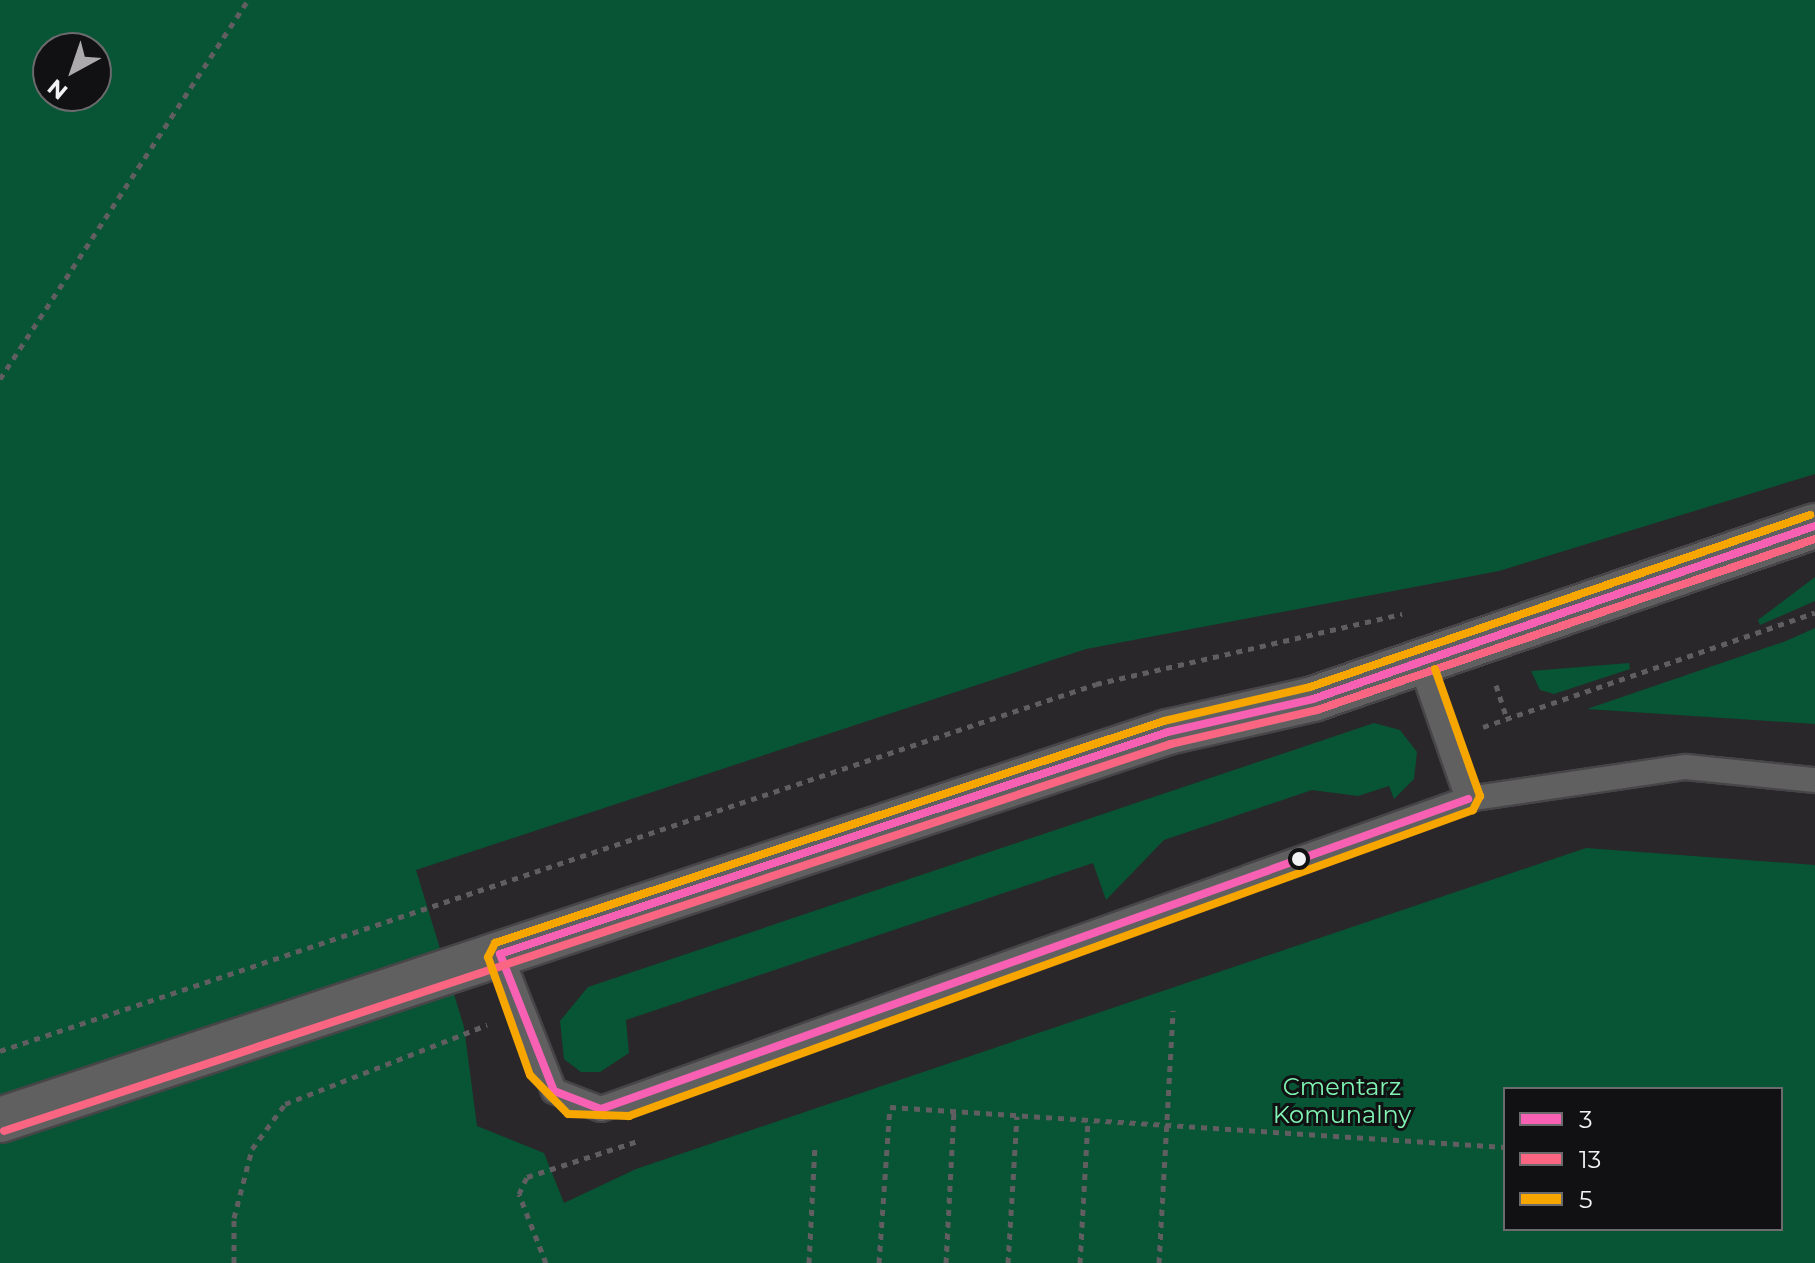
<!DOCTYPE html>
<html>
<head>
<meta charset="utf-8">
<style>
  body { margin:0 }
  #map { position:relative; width:1815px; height:1263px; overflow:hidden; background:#29272a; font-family:Montserrat,sans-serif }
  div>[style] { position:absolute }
  .green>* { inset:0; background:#075534 }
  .path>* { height:5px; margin-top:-2.5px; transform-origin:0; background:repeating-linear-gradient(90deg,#605e60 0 6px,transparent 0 12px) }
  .roads { filter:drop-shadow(2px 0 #474548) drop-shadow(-2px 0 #474548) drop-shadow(0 2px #474548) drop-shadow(0 -2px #474548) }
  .lane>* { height:24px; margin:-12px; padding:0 12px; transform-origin:12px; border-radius:12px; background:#616061 }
  .secondary>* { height:44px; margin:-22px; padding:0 22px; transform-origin:22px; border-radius:22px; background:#616061 }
  .bus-1>* { height:8px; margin:-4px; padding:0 4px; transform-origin:4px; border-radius:4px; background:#f860b3 }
  .bus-2>* { height:8px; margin:-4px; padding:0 4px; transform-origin:4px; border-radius:4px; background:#fa6682 }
  .bus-3>* { height:8px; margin:-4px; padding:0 4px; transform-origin:4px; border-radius:4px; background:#f7a600 }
  .dots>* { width:22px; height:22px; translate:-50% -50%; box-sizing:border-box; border:4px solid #111012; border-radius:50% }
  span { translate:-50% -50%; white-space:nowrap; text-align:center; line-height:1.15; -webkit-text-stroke:6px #111012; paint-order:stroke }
  .park-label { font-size:24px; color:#7ff4b3 }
  .legend { position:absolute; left:1503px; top:1087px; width:280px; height:144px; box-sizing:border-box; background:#111012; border:2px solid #6b6a6c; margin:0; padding:10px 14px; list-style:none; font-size:24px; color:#f2f1f4 }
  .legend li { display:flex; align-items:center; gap:16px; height:40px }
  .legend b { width:40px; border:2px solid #6b6a6c }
  .north { position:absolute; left:32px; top:32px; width:80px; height:80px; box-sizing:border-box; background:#111012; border:2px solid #6b6a6c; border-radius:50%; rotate:220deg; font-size:22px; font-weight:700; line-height:32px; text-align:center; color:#f2f1f4 }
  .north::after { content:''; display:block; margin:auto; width:28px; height:36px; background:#acaaad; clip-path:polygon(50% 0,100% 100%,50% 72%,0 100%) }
</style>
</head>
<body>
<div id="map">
  <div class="green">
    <i style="clip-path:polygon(evenodd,0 0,1815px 0,1815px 474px,1499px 571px,1086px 649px,416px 870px,464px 1027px,477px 1126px,544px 1153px,564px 1203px,636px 1169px,1586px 848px,1815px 865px,1815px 1263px,0 1263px,0 0,48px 48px,96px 48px,96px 96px,48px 96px,48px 48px,0 0,1505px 1089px,1781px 1089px,1781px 1229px,1505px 1229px,1505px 1089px)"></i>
    <i style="clip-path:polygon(1815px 577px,1815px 601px,1760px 625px,1758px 620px)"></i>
    <i style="clip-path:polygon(1815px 628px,1815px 724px,1587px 709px,1786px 641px)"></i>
    <i style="clip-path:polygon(1629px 663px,1630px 669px,1554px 694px,1540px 690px,1531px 671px)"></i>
    <i style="clip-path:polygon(1374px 723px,1400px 730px,1417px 752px,1414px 779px,1394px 799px,1389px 786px,1358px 796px,1312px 790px,1164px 840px,1106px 900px,1093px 863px,626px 1020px,629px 1053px,600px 1072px,581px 1072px,564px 1059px,560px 1021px,588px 987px)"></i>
  </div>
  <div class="path">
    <i style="left:0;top:379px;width:453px;rotate:-56.8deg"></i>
    <i style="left:1496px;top:685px;width:35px;rotate:72deg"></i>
    <i style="left:1483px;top:727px;width:351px;rotate:-19deg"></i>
    <i style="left:0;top:1051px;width:1156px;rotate:-18.51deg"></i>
    <i style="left:1096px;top:684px;width:314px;rotate:-12.9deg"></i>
    <i style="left:1781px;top:1173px;width:1px"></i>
    <i style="left:234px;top:1263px;width:45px;rotate:-90deg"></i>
    <i style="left:234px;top:1218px;width:71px;rotate:-75.4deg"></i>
    <i style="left:252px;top:1149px;width:56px;rotate:-53.7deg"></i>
    <i style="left:285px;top:1104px;width:217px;rotate:-21.4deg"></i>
    <i style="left:546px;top:1263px;width:74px;rotate:-111.4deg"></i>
    <i style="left:519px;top:1194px;width:19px;rotate:-65deg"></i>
    <i style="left:527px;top:1177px;width:117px;rotate:-18deg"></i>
    <i style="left:809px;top:1263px;width:117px;rotate:-87.1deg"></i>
    <i style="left:879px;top:1263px;width:156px;rotate:-86deg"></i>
    <i style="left:890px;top:1107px;width:616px;rotate:3.72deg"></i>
    <i style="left:946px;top:1263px;width:152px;rotate:-87deg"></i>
    <i style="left:1008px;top:1263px;width:147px;rotate:-86.5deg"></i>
    <i style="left:1080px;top:1263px;width:143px;rotate:-86.8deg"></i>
    <i style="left:1159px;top:1263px;width:253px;rotate:-86.8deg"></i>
  </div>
  <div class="roads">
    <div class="lane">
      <i style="left:1420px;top:661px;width:146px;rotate:70.8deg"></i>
      <i style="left:500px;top:954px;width:147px;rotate:68.5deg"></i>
      <i style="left:554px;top:1091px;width:50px;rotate:21deg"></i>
      <i style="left:601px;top:1109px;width:921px;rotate:-19.67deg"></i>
      <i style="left:1468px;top:799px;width:220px;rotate:-8.4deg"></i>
      <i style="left:1686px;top:767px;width:130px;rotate:5.8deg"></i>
    </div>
    <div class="secondary">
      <i style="left:0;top:1120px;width:1231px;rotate:-18.38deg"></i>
      <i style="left:1168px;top:732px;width:149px;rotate:-12.8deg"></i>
      <i style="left:1313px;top:699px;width:531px;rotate:-19.02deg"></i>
    </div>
  </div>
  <div class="bus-1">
    <i style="left:500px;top:954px;width:704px;rotate:-18.38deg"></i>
    <i style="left:1168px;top:732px;width:149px;rotate:-12.8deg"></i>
    <i style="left:1313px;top:699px;width:531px;rotate:-19.02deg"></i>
    <i style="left:500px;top:954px;width:147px;rotate:68.5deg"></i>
    <i style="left:554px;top:1091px;width:50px;rotate:21deg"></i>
    <i style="left:601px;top:1109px;width:921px;rotate:-19.67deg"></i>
  </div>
  <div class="bus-2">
    <i style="left:4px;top:1131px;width:1229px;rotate:-18.35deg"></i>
    <i style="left:1171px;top:744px;width:150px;rotate:-13.1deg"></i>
    <i style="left:1317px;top:710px;width:527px;rotate:-18.95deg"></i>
  </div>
  <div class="bus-3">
    <i style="left:1435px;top:669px;width:135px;rotate:70.5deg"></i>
    <i style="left:1480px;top:796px;width:16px;rotate:117deg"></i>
    <i style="left:1473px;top:810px;width:898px;rotate:160.07deg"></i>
    <i style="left:629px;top:1116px;width:61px;rotate:-178.1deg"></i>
    <i style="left:568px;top:1114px;width:54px;rotate:-134.3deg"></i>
    <i style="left:530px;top:1075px;width:125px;rotate:-109.6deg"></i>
    <i style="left:488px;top:957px;width:16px;rotate:-63deg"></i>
    <i style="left:495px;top:943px;width:705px;rotate:-18.36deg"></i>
    <i style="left:1164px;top:721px;width:150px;rotate:-13.1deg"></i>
    <i style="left:1310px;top:687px;width:529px;rotate:-18.98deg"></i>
  </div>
  <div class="dots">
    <i style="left:1299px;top:859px;background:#f2f1f4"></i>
  </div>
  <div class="park-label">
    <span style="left:1342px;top:1101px">Cmentarz<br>Komunalny</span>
  </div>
  <ul class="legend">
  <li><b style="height:10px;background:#f860b3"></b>3</li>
  <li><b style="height:10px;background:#fa6682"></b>13</li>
  <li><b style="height:10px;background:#f7a600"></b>5</li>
  </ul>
  <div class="north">N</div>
</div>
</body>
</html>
